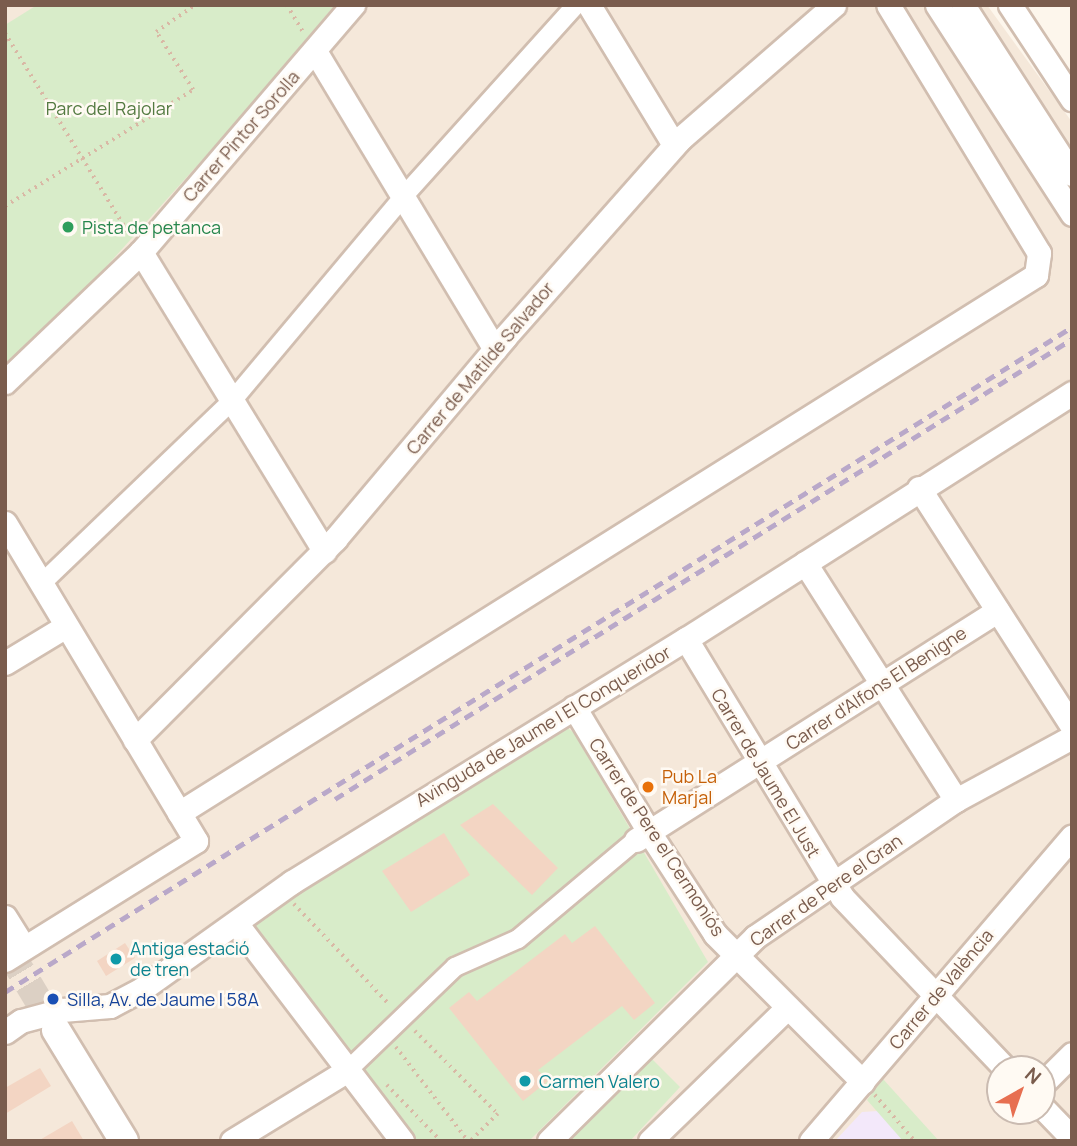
<!DOCTYPE html>
<html>
<head>
<meta charset="utf-8">
<style>
  body { margin:0 }
  #map { position:relative; width:1077px; height:1146px; overflow:hidden; background:#fdf6ec; font-family:Manrope,sans-serif }
  div>[style] { position:absolute }
  .residential>* { inset:0; background:#f5e8da }
  .education>* { inset:0; background:#f3e8fa }
  .green>* { inset:0; background:#d8ecc9 }
  .building>* { inset:0; background:#f3d5c3 }
  .tertiary-tunnel>* { height:28px; margin-top:-14px; transform-origin:0; background:repeating-linear-gradient(90deg,#dcd0c4 0 28px,transparent 0 42px) }
  .path>* { height:3.5px; margin-top:-1.75px; transform-origin:0; background:repeating-linear-gradient(90deg,#d9b8a5 0 2px,transparent 0 7px) }
  .roads { filter:drop-shadow(2px 0 #d1beb0) drop-shadow(-2px 0 #d1beb0) drop-shadow(0 2px #d1beb0) drop-shadow(0 -2px #d1beb0) }
  .pedestrian>* { height:18px; margin:-9px; padding:0 9px; transform-origin:9px; border-radius:9px; background:#fff }
  .minor>* { height:23px; margin:-11.5px; padding:0 11.5px; transform-origin:11.5px; border-radius:11.5px; background:#fff }
  .tertiary>* { height:28px; margin:-14px; padding:0 14px; transform-origin:14px; border-radius:14px; background:#fff }
  .rail>* { height:5px; margin-top:-2.5px; transform-origin:0; background:repeating-linear-gradient(90deg,#b9a8c9 0 10px,transparent 0 17px) }
  .dots>* { width:19px; height:19px; translate:-50% -50%; box-sizing:border-box; border:4px solid #fffaf3; border-radius:50% }
  span { translate:-50% -50%; white-space:nowrap; text-align:center; line-height:1.15; -webkit-text-stroke:5px #fffaf3; paint-order:stroke }
  .park-label { font-size:18px; color:#537a41 }
  .street-label { font-size:18px; color:#7a5c4d }
  .leisure-label { font-size:18px; color:#27864d }
  .left { translate:0 -50%; text-align:left }
  .food-label { font-size:18px; color:#c56008 }
  .culture-label { font-size:18px; color:#0d838f }
  .transit-label { font-size:18px; color:#164399 }
  .frame { position:absolute; inset:0; border:7px solid #7a5c4d; pointer-events:none }
  .north { position:absolute; left:986px; top:1055px; width:70px; height:70px; box-sizing:border-box; background:#fffaf3; border:2px solid #cabbb1; border-radius:50%; rotate:40deg; font-size:19px; font-weight:700; line-height:28px; text-align:center; color:#7a5c4d }
  .north::after { content:''; display:block; margin:auto; width:24px; height:32px; background:#e76f51; clip-path:polygon(50% 0,100% 100%,50% 72%,0 100%) }
</style>
</head>
<body>
<div id="map">
  <div class="residential">
    <i style="clip-path:polygon(evenodd,5px 5px,987px 5px,1072px 122px,1072px 1141px,5px 1141px,5px 5px,1000px 1069px,1042px 1069px,1042px 1111px,1000px 1111px,1000px 1069px)"></i>
  </div>
  <div class="education">
    <i style="clip-path:polygon(878px 1111px,904px 1141px,835px 1141px,862px 1112px)"></i>
  </div>
  <div class="green">
    <i style="clip-path:polygon(37px 5px,335px 5px,240px 118px,78px 298px,5px 364px,5px 25px)"></i>
    <i style="clip-path:polygon(563px 724px,574px 733px,708px 962px,529px 1141px,406px 1141px,246px 926px)"></i>
    <i style="clip-path:polygon(650px 1057px,680px 1087px,630px 1141px,565px 1141px)"></i>
    <i style="clip-path:polygon(883px 1079px,939px 1141px,903px 1141px,867px 1100px)"></i>
  </div>
  <div class="building">
    <i style="clip-path:polygon(493px 804px,558px 868px,532px 895px,460px 825px)"></i>
    <i style="clip-path:polygon(444px 833px,470px 875px,411px 912px,382px 871px)"></i>
    <i style="clip-path:polygon(595px 926px,655px 1003px,634px 1020px,622px 1006px,538px 1070px,548px 1081px,523px 1101px,449px 1008px,469px 992px,477px 1001px,565px 934px,572px 943px)"></i>
    <i style="clip-path:polygon(125px 943px,135px 958px,106px 976px,97px 961px)"></i>
    <i style="clip-path:polygon(40px 1068px,51px 1086px,5px 1114px,5px 1088px)"></i>
    <i style="clip-path:polygon(72px 1121px,84px 1141px,38px 1141px)"></i>
  </div>
  <div class="tertiary-tunnel">
    <i style="left:7px;top:948px;width:96px;rotate:59.1deg"></i>
  </div>
  <div class="path">
    <i style="left:287px;top:5px;width:33px;rotate:59deg"></i>
    <i style="left:5px;top:33px;width:236px;rotate:58.3deg"></i>
    <i style="left:5px;top:206px;width:221px;rotate:-31.7deg"></i>
    <i style="left:193px;top:90px;width:69px;rotate:-122.5deg"></i>
    <i style="left:156px;top:32px;width:47px;rotate:-34.7deg"></i>
    <i style="left:294px;top:904px;width:139px;rotate:46.5deg"></i>
    <i style="left:415px;top:1031px;width:117px;rotate:45deg"></i>
    <i style="left:498px;top:1114px;width:38px;rotate:135deg"></i>
    <i style="left:396px;top:1047px;width:118px;rotate:52.5deg"></i>
    <i style="left:387px;top:1085px;width:78px;rotate:46deg"></i>
    <i style="left:875px;top:1095px;width:61px;rotate:49deg"></i>
  </div>
  <div class="roads">
    <div class="pedestrian">
      <i style="left:41px;top:584px;width:265px;rotate:-43.8deg"></i>
      <i style="left:232px;top:401px;width:266px;rotate:-50deg"></i>
      <i style="left:403px;top:197px;width:258px;rotate:-48deg"></i>
      <i style="left:348px;top:1070px;width:149px;rotate:-43.9deg"></i>
      <i style="left:455px;top:967px;width:69px;rotate:-24deg"></i>
      <i style="left:518px;top:939px;width:154px;rotate:-40deg"></i>
    </div>
    <div class="minor">
      <i style="left:589px;top:5px;width:164px;rotate:58.7deg"></i>
      <i style="left:937px;top:5px;width:249px;rotate:57.1deg"></i>
      <i style="left:963px;top:5px;width:201px;rotate:57.2deg"></i>
      <i style="left:1010px;top:5px;width:113px;rotate:56.6deg"></i>
      <i style="left:315px;top:51px;width:348px;rotate:58.9deg"></i>
      <i style="left:141px;top:252px;width:351px;rotate:58.5deg"></i>
      <i style="left:5px;top:382px;width:188px;rotate:-43.7deg"></i>
      <i style="left:141px;top:252px;width:326px;rotate:-49.4deg"></i>
      <i style="left:919px;top:488px;width:283px;rotate:57.3deg"></i>
      <i style="left:5px;top:523px;width:371px;rotate:59deg"></i>
      <i style="left:196px;top:841px;width:225px;rotate:148.1deg"></i>
      <i style="left:805px;top:563px;width:281px;rotate:57.5deg"></i>
      <i style="left:686px;top:639px;width:301px;rotate:58.8deg"></i>
      <i style="left:842px;top:897px;width:238px;rotate:46.4deg"></i>
      <i style="left:5px;top:663px;width:71px;rotate:-31.2deg"></i>
      <i style="left:574px;top:707px;width:146px;rotate:59deg"></i>
      <i style="left:649px;top:832px;width:121px;rotate:57.1deg"></i>
      <i style="left:715px;top:934px;width:209px;rotate:45deg"></i>
      <i style="left:135px;top:740px;width:284px;rotate:-45.1deg"></i>
      <i style="left:335px;top:539px;width:263px;rotate:-49.9deg"></i>
      <i style="left:504px;top:338px;width:266px;rotate:-48.5deg"></i>
      <i style="left:680px;top:139px;width:204px;rotate:-41deg"></i>
      <i style="left:179px;top:813px;width:1012px;rotate:-32.12deg"></i>
      <i style="left:1036px;top:275px;width:22px;rotate:-82deg"></i>
      <i style="left:1039px;top:253px;width:290px;rotate:-121.3deg"></i>
      <i style="left:636px;top:840px;width:428px;rotate:-32.4deg"></i>
      <i style="left:5px;top:917px;width:36px;rotate:58deg"></i>
      <i style="left:236px;top:923px;width:274px;rotate:52.7deg"></i>
      <i style="left:5px;top:1032px;width:19px;rotate:-35deg"></i>
      <i style="left:21px;top:1021px;width:42px;rotate:-15deg"></i>
      <i style="left:62px;top:1010px;width:48px;rotate:-4.8deg"></i>
      <i style="left:110px;top:1006px;width:36px;rotate:-28deg"></i>
      <i style="left:142px;top:989px;width:184px;rotate:-35.5deg"></i>
      <i style="left:292px;top:882px;width:463px;rotate:-31.7deg"></i>
      <i style="left:686px;top:639px;width:458px;rotate:-32.5deg"></i>
      <i style="left:1042px;top:1084px;width:42px;rotate:-45deg"></i>
      <i style="left:1042px;top:1107px;width:43px;rotate:45.9deg"></i>
      <i style="left:232px;top:1141px;width:136px;rotate:-31.5deg"></i>
      <i style="left:549px;top:1141px;width:290px;rotate:-44.7deg"></i>
      <i style="left:755px;top:937px;width:243px;rotate:-34.3deg"></i>
      <i style="left:956px;top:800px;width:132px;rotate:-28.5deg"></i>
      <i style="left:650px;top:1141px;width:192px;rotate:-44.2deg"></i>
      <i style="left:811px;top:1141px;width:401px;rotate:-49.4deg"></i>
    </div>
    <div class="tertiary">
      <i style="left:5px;top:945px;width:4px;rotate:56deg"></i>
      <i style="left:56px;top:1030px;width:130px;rotate:58.5deg"></i>
    </div>
  </div>
  <div class="rail">
    <i style="left:335px;top:799px;width:869px;rotate:-31.97deg"></i>
    <i style="left:5px;top:992px;width:1257px;rotate:-31.93deg"></i>
  </div>
  <div class="dots">
    <i style="left:68px;top:227px;background:#2e9e5b"></i>
    <i style="left:648px;top:787px;background:#e8710a"></i>
    <i style="left:116px;top:959px;background:#0f9aa8"></i>
    <i style="left:53px;top:999px;background:#1a4fb4"></i>
    <i style="left:525px;top:1081px;background:#0f9aa8"></i>
  </div>
  <div class="park-label">
    <span style="left:109px;top:108px">Parc del Rajolar</span>
  </div>
  <div class="street-label">
    <span style="left:241px;top:136px;rotate:-49deg">Carrer Pintor Sorolla</span>
    <span style="left:480px;top:368px;rotate:-50deg">Carrer de Matilde Salvador</span>
    <span style="left:876px;top:688px;rotate:-33deg">Carrer d'Alfons El Benigne</span>
    <span style="left:543px;top:726px;rotate:-31deg">Avinguda de Jaume I El Conqueridor</span>
    <span style="left:766px;top:773px;rotate:59deg">Carrer de Jaume El Just</span>
    <span style="left:657px;top:837px;rotate:57deg">Carrer de Pere el Cermoniós</span>
    <span style="left:826px;top:890px;rotate:-35deg">Carrer de Pere el Gran</span>
    <span style="left:941px;top:989px;rotate:-50deg">Carrer de València</span>
  </div>
  <div class="leisure-label">
    <span class="left" style="left:82px;top:227px">Pista de petanca</span>
  </div>
  <div class="food-label">
    <span class="left" style="left:662px;top:787px">Pub La<br>Marjal</span>
  </div>
  <div class="culture-label">
    <span class="left" style="left:130px;top:959px">Antiga estació<br>de tren</span>
    <span class="left" style="left:539px;top:1081px">Carmen Valero</span>
  </div>
  <div class="transit-label">
    <span class="left" style="left:67px;top:999px">Silla, Av. de Jaume I 58A</span>
  </div>
  <div class="frame"></div>
  <div class="north">N</div>
</div>
</body>
</html>
